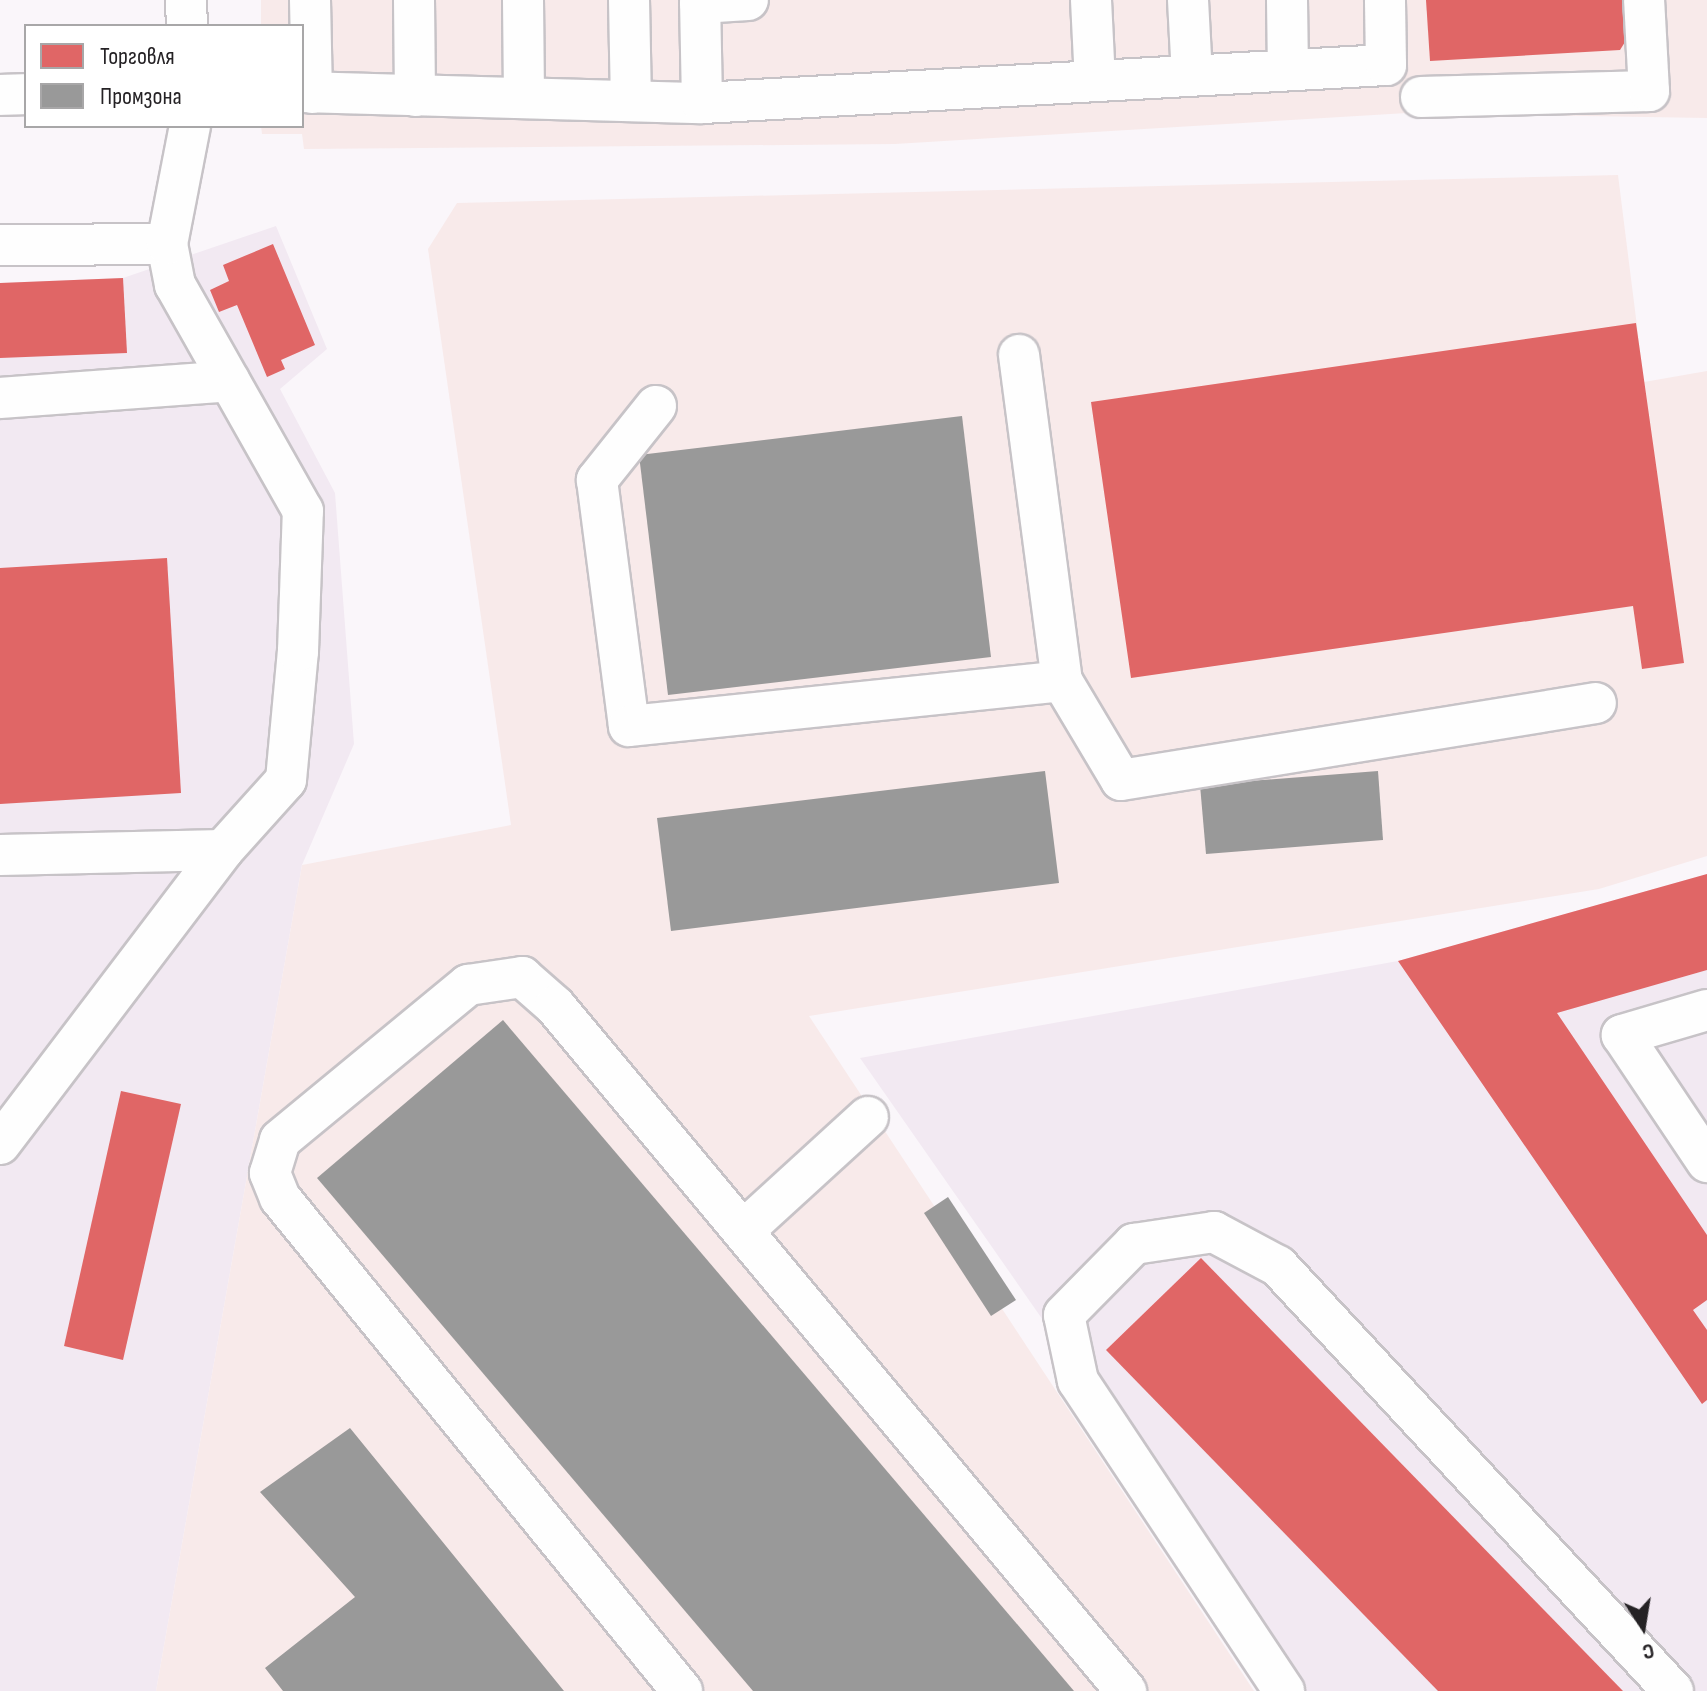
<!DOCTYPE html>
<html>
<head>
<meta charset="utf-8">
<style>
  body { margin:0 }
  #map { position:relative; width:1707px; height:1691px; overflow:hidden; background:#faf6fa; font-family:"Sofia Sans Condensed",sans-serif }
  div>[style] { position:absolute }
  .built>* { inset:0; background:#f2e9f2 }
  .industrial>* { inset:0; background:#f8eaea }
  .shops>* { inset:0; background:#e06666 }
  .industry>* { inset:0; background:#999 }
  .roads { filter:drop-shadow(2px 0 #c7c3c7) drop-shadow(-2px 0 #c7c3c7) drop-shadow(0 2px #c7c3c7) drop-shadow(0 -2px #c7c3c7) }
  .minor>* { height:40px; margin:-20px; padding:0 20px; transform-origin:20px; border-radius:20px; background:#fefefe }
  span { translate:-50% -50%; white-space:nowrap; text-align:center; line-height:1.15; -webkit-text-stroke:8px #fff; paint-order:stroke }
  .legend { position:absolute; left:24px; top:24px; width:280px; height:104px; box-sizing:border-box; background:#fff; border:2px solid #a8a7a8; margin:0; padding:10px 14px; list-style:none; font-size:24px; color:#252225 }
  .legend li { display:flex; align-items:center; gap:16px; height:40px }
  .legend b { width:40px; border:2px solid #a8a7a8 }
  .north { position:absolute; left:1603px; top:1587px; width:80px; height:80px; -webkit-text-stroke:6px #fff; paint-order:stroke; rotate:168deg; font-size:22px; font-weight:700; line-height:32px; text-align:center; color:#252225 }
  .north::after { content:''; display:block; margin:auto; width:28px; height:36px; background:#252225; clip-path:polygon(50% 0,100% 100%,50% 72%,0 100%) }
</style>
</head>
<body>
<div id="map">
  <div class="built">
    <i style="clip-path:polygon(276px 226px,327px 349px,280px 389px,335px 493px,354px 744px,302px 865px,156px 1691px,0 1691px,0 283px,123px 278px)"></i>
    <i style="clip-path:polygon(1707px 874px,1707px 1691px,1302px 1691px,860px 1058px,1398px 961px)"></i>
  </div>
  <div class="industrial">
    <i style="clip-path:polygon(261px 0,1707px 0,1707px 118px,1407px 113px,895px 144px,304px 149px,302px 134px,262px 134px,261px 126px,302px 126px,302px 26px,261px 26px)"></i>
    <i style="clip-path:polygon(1618px 175px,1644px 382px,1707px 371px,1707px 856px,1599px 889px,809px 1016px,1254px 1691px,156px 1691px,302px 865px,511px 825px,428px 249px,457px 203px)"></i>
  </div>
  <div class="shops">
    <i style="clip-path:polygon(1426px 0,1628px 0,1630px 34px,1620px 50px,1430px 61px)"></i>
    <i style="clip-path:polygon(273px 244px,315px 345px,281px 360px,285px 369px,267px 377px,237px 305px,219px 312px,210px 290px,229px 281px,223px 265px)"></i>
    <i style="clip-path:polygon(123px 278px,127px 353px,0 358px,0 283px)"></i>
    <i style="clip-path:polygon(1636px 323px,1684px 663px,1642px 669px,1633px 606px,1131px 678px,1091px 402px)"></i>
    <i style="clip-path:polygon(167px 558px,181px 793px,0 804px,0 568px)"></i>
    <i style="clip-path:polygon(1707px 874px,1707px 970px,1557px 1013px,1707px 1235px,1707px 1300px,1693px 1310px,1707px 1330px,1707px 1400px,1702px 1404px,1398px 961px)"></i>
    <i style="clip-path:polygon(121px 1091px,181px 1104px,123px 1360px,64px 1346px)"></i>
    <i style="clip-path:polygon(1201px 1258px,1623px 1691px,1438px 1691px,1106px 1350px)"></i>
  </div>
  <div class="industry">
    <i style="clip-path:polygon(962px 416px,991px 657px,668px 695px,639px 455px)"></i>
    <i style="clip-path:polygon(1045px 771px,1059px 883px,671px 931px,657px 818px)"></i>
    <i style="clip-path:polygon(1378px 771px,1383px 840px,1206px 854px,1200px 785px)"></i>
    <i style="clip-path:polygon(503px 1020px,1074px 1691px,753px 1691px,317px 1178px)"></i>
    <i style="clip-path:polygon(948px 1197px,1016px 1300px,991px 1316px,924px 1213px)"></i>
    <i style="clip-path:polygon(350px 1428px,564px 1691px,283px 1691px,265px 1668px,355px 1597px,260px 1492px)"></i>
  </div>
  <div class="roads">
    <div class="minor">
      <i style="left:186px;top:0;width:26px;rotate:88deg"></i>
      <i style="left:310px;top:0;width:93px;rotate:88.8deg"></i>
      <i style="left:414px;top:0;width:96px;rotate:89.4deg"></i>
      <i style="left:523px;top:0;width:98px;rotate:89.4deg"></i>
      <i style="left:629px;top:0;width:101px;rotate:88.9deg"></i>
      <i style="left:1091px;top:0;width:81px;rotate:87.2deg"></i>
      <i style="left:1188px;top:0;width:76px;rotate:87deg"></i>
      <i style="left:1287px;top:0;width:70px;rotate:89.2deg"></i>
      <i style="left:302px;top:92px;width:400px;rotate:1.6deg"></i>
      <i style="left:702px;top:103px;width:685px;rotate:-3.18deg"></i>
      <i style="left:1386px;top:65px;width:65px;rotate:-90.9deg"></i>
      <i style="left:0;top:95px;width:26px;rotate:-2deg"></i>
      <i style="left:1421px;top:97px;width:228px;rotate:-1.5deg"></i>
      <i style="left:1649px;top:91px;width:91px;rotate:-93.1deg"></i>
      <i style="left:702px;top:103px;width:100px;rotate:-91.1deg"></i>
      <i style="left:700px;top:3px;width:48px;rotate:-3.6deg"></i>
      <i style="left:0;top:245px;width:167px;rotate:-0.3deg"></i>
      <i style="left:1019px;top:355px;width:329px;rotate:82.5deg"></i>
      <i style="left:0;top:398px;width:230px;rotate:-4.2deg"></i>
      <i style="left:656px;top:406px;width:95px;rotate:128.6deg"></i>
      <i style="left:597px;top:480px;width:248px;rotate:82.6deg"></i>
      <i style="left:629px;top:726px;width:435px;rotate:-5.9deg"></i>
      <i style="left:1062px;top:681px;width:115px;rotate:59.2deg"></i>
      <i style="left:1121px;top:780px;width:481px;rotate:-9.2deg"></i>
      <i style="left:0;top:855px;width:223px;rotate:-1.3deg"></i>
      <i style="left:1707px;top:1010px;width:89px;rotate:163.6deg"></i>
      <i style="left:1622px;top:1035px;width:153px;rotate:56.2deg"></i>
      <i style="left:0;top:1144px;width:369px;rotate:-52.8deg"></i>
      <i style="left:223px;top:850px;width:94px;rotate:-48deg"></i>
      <i style="left:286px;top:780px;width:130px;rotate:-84.7deg"></i>
      <i style="left:298px;top:651px;width:140px;rotate:-88deg"></i>
      <i style="left:303px;top:511px;width:260px;rotate:-119.5deg"></i>
      <i style="left:175px;top:285px;width:42px;rotate:-101deg"></i>
      <i style="left:167px;top:244px;width:120px;rotate:-79deg"></i>
      <i style="left:743px;top:1231px;width:169px;rotate:-42.4deg"></i>
      <i style="left:682px;top:1691px;width:636px;rotate:-129.19deg"></i>
      <i style="left:280px;top:1198px;width:27px;rotate:-112deg"></i>
      <i style="left:270px;top:1173px;width:34px;rotate:-73deg"></i>
      <i style="left:280px;top:1140px;width:244px;rotate:-39.5deg"></i>
      <i style="left:468px;top:985px;width:55px;rotate:-8.4deg"></i>
      <i style="left:522px;top:977px;width:44px;rotate:41.3deg"></i>
      <i style="left:555px;top:1006px;width:892px;rotate:50.19deg"></i>
      <i style="left:1284px;top:1691px;width:372px;rotate:-123.6deg"></i>
      <i style="left:1078px;top:1381px;width:67px;rotate:-102deg"></i>
      <i style="left:1064px;top:1315px;width:100px;rotate:-45.4deg"></i>
      <i style="left:1134px;top:1244px;width:81px;rotate:-8.5deg"></i>
      <i style="left:1214px;top:1232px;width:72px;rotate:28deg"></i>
      <i style="left:1278px;top:1266px;width:580px;rotate:47.1deg"></i>
    </div>
  </div>
  <ul class="legend">
  <li><b style="height:22px;background:#e06666"></b>Торговля</li>
  <li><b style="height:22px;background:#999"></b>Промзона</li>
  </ul>
  <div class="north">С</div>
</div>
</body>
</html>
